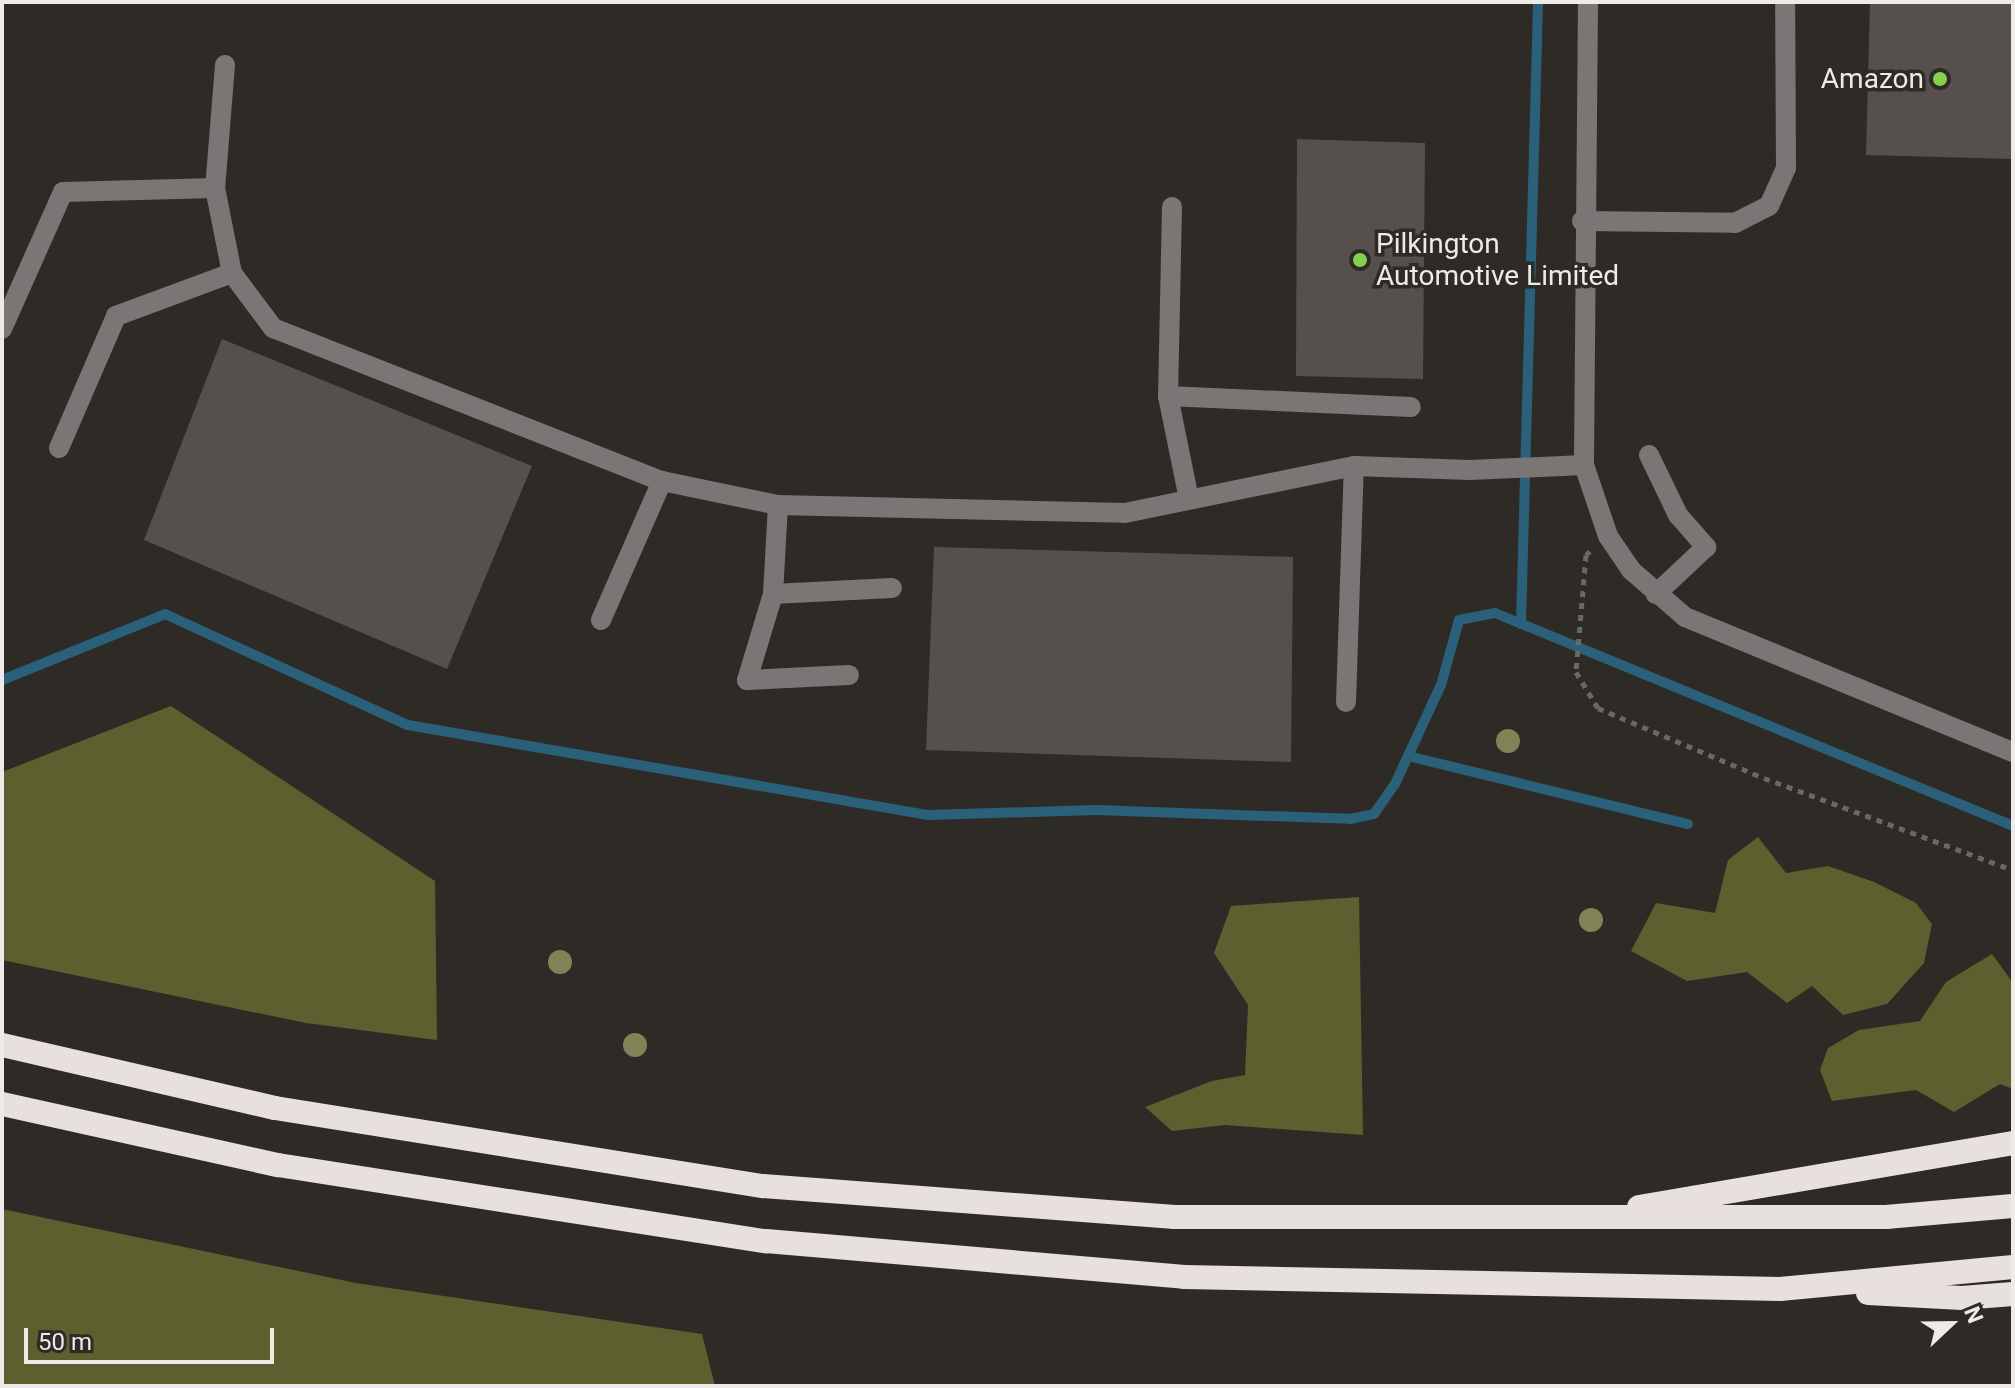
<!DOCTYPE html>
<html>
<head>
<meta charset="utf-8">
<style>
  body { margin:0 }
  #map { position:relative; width:2015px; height:1388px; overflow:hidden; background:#2e2b26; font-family:Roboto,sans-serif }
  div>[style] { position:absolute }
  .forest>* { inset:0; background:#5c5f2e }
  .stream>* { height:10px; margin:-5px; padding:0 5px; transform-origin:5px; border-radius:5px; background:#2a607a }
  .building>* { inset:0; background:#55504b }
  .path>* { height:5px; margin-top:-2.5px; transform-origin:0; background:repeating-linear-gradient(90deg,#6b6864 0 6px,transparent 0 12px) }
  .minor>* { height:20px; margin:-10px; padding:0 10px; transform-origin:10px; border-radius:10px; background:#7a7676 }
  .highway>* { height:24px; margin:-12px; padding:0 12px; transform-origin:12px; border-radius:12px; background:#e8dfdf }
  .trees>* { width:24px; height:24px; margin:-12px; border-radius:50%; background:#808356 }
  .dots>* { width:22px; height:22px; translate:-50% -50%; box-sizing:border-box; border:4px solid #2e2b26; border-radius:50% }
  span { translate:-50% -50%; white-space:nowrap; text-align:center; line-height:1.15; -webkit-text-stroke:7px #2e2b26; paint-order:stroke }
  .poi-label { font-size:28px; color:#edebe8 }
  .right { translate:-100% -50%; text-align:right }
  .left { translate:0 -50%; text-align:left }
  .frame { position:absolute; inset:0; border:4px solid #edebe8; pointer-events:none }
  .north { position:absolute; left:1911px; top:1284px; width:80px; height:80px; -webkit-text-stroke:6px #2e2b26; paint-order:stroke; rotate:68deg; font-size:22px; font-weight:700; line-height:32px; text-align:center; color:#edebe8 }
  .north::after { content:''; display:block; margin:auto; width:28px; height:36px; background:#edebe8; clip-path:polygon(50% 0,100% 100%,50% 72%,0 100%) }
  .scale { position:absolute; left:24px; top:1328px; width:250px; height:36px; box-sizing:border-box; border:4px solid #edebe8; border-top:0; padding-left:10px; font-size:24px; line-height:28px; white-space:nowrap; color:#edebe8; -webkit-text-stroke:6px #2e2b26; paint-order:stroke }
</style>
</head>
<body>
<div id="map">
  <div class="forest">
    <i style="clip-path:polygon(171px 706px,435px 881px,437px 1040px,306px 1023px,2px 960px,2px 772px)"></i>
    <i style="clip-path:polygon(1758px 837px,1786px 873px,1828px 866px,1874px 882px,1916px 903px,1932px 924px,1924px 963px,1887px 1004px,1843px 1015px,1812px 986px,1787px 1003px,1747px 972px,1687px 981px,1631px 951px,1656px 903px,1715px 913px,1728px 860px)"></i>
    <i style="clip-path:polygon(1359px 897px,1363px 1135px,1225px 1125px,1172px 1131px,1145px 1107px,1212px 1081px,1245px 1075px,1248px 1005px,1214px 953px,1231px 906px)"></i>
    <i style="clip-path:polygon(1992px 954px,2013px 983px,2013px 1089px,2000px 1084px,1954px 1112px,1916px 1090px,1832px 1101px,1820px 1070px,1828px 1048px,1859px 1030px,1920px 1021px,1946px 982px)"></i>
    <i style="clip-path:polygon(2px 1209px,356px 1283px,702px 1334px,715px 1386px,2px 1386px)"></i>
  </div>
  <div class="stream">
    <i style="left:1521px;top:624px;width:622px;rotate:-88.43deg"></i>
    <i style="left:2px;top:680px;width:176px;rotate:-22deg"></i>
    <i style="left:165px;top:614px;width:267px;rotate:24.6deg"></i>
    <i style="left:408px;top:725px;width:528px;rotate:9.82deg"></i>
    <i style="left:928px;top:815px;width:168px;rotate:-1.7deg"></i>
    <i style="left:1096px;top:810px;width:254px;rotate:2deg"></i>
    <i style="left:1350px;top:819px;width:25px;rotate:-12deg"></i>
    <i style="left:1374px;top:814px;width:37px;rotate:-55deg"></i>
    <i style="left:1395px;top:784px;width:109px;rotate:-65.1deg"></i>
    <i style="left:1441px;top:685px;width:67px;rotate:-74.5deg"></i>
    <i style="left:1459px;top:620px;width:37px;rotate:-11deg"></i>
    <i style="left:1495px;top:613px;width:560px;rotate:22.35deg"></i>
    <i style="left:1408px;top:756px;width:288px;rotate:13.7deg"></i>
  </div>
  <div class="building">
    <i style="clip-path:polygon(1870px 2px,2013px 2px,2013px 159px,1866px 155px)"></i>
    <i style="clip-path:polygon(1297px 139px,1425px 143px,1423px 379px,1296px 376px)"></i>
    <i style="clip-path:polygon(222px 339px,532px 466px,447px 669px,144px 540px)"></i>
    <i style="clip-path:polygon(934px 547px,1293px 557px,1291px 762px,926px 750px)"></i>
  </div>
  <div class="path">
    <i style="left:1590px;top:551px;width:6px;rotate:135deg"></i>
    <i style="left:1586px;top:555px;width:117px;rotate:94.9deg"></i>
    <i style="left:1576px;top:672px;width:42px;rotate:58.6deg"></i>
    <i style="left:1598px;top:708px;width:180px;rotate:22.9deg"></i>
    <i style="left:1764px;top:778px;width:265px;rotate:20.3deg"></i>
  </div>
  <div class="minor">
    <i style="left:1588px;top:2px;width:463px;rotate:90.5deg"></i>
    <i style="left:1584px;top:465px;width:75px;rotate:71.3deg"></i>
    <i style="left:1608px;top:536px;width:41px;rotate:55.9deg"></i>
    <i style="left:1631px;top:570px;width:72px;rotate:41deg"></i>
    <i style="left:1685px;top:617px;width:355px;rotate:22.4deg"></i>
    <i style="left:225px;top:65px;width:123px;rotate:94.6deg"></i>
    <i style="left:215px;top:188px;width:87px;rotate:78.7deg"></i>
    <i style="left:232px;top:273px;width:69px;rotate:53.3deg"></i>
    <i style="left:273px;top:328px;width:418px;rotate:21.5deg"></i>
    <i style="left:662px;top:481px;width:118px;rotate:11.7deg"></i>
    <i style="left:778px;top:505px;width:347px;rotate:1.3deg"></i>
    <i style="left:1125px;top:513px;width:234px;rotate:-11.6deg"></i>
    <i style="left:1354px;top:466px;width:116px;rotate:2deg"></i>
    <i style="left:1470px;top:470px;width:114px;rotate:-2.5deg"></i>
    <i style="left:1172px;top:207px;width:189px;rotate:91.2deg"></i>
    <i style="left:1168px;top:396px;width:105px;rotate:78.5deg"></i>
    <i style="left:1582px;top:221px;width:153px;rotate:0.7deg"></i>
    <i style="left:1735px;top:223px;width:38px;rotate:-27deg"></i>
    <i style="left:1769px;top:206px;width:42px;rotate:-65.9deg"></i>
    <i style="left:1786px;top:168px;width:166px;rotate:-90.3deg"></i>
    <i style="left:2px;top:329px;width:150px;rotate:-66deg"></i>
    <i style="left:63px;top:192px;width:152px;rotate:-1.5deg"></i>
    <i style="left:1168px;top:396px;width:243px;rotate:2.6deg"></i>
    <i style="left:59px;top:448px;width:144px;rotate:-66.6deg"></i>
    <i style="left:116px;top:316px;width:124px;rotate:-20.3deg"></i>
    <i style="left:1649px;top:455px;width:67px;rotate:64.2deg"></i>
    <i style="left:1678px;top:515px;width:43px;rotate:48.8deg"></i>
    <i style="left:1706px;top:547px;width:69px;rotate:136.8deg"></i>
    <i style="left:778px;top:505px;width:89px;rotate:93.2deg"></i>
    <i style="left:773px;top:594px;width:90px;rotate:106.8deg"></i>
    <i style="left:747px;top:680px;width:102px;rotate:-2.8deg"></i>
    <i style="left:773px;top:594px;width:119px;rotate:-2.9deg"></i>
    <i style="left:601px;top:620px;width:152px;rotate:-66.3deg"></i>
    <i style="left:1346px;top:702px;width:236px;rotate:-88.1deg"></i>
  </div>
  <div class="highway">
    <i style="left:2px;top:1045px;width:280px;rotate:13deg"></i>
    <i style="left:275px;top:1108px;width:494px;rotate:9.1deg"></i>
    <i style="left:763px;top:1186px;width:413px;rotate:4.3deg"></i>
    <i style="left:1175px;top:1217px;width:711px"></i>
    <i style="left:1886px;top:1217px;width:127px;rotate:-5deg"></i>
    <i style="left:2px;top:1104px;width:283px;rotate:12.5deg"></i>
    <i style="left:278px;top:1165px;width:494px;rotate:8.9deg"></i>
    <i style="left:766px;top:1241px;width:420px;rotate:4.9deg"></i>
    <i style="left:1184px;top:1277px;width:596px;rotate:1.15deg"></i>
    <i style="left:1780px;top:1289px;width:234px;rotate:-5.4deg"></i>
    <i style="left:1639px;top:1207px;width:379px;rotate:-9.7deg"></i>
    <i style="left:1868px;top:1293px;width:94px;rotate:3deg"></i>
    <i style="left:1962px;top:1298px;width:51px;rotate:-4.5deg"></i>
  </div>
  <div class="trees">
    <i style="left:1508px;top:741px"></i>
    <i style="left:1591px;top:920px"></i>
    <i style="left:560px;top:962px"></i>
    <i style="left:635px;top:1045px"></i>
  </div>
  <div class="dots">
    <i style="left:1940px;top:79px;background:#85cf4d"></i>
    <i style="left:1360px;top:260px;background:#85cf4d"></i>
  </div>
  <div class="poi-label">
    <span class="right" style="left:1924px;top:79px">Amazon</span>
    <span class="left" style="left:1376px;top:260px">Pilkington<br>Automotive Limited</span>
  </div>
  <div class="frame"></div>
  <div class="north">N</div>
  <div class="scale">50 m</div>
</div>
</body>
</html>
